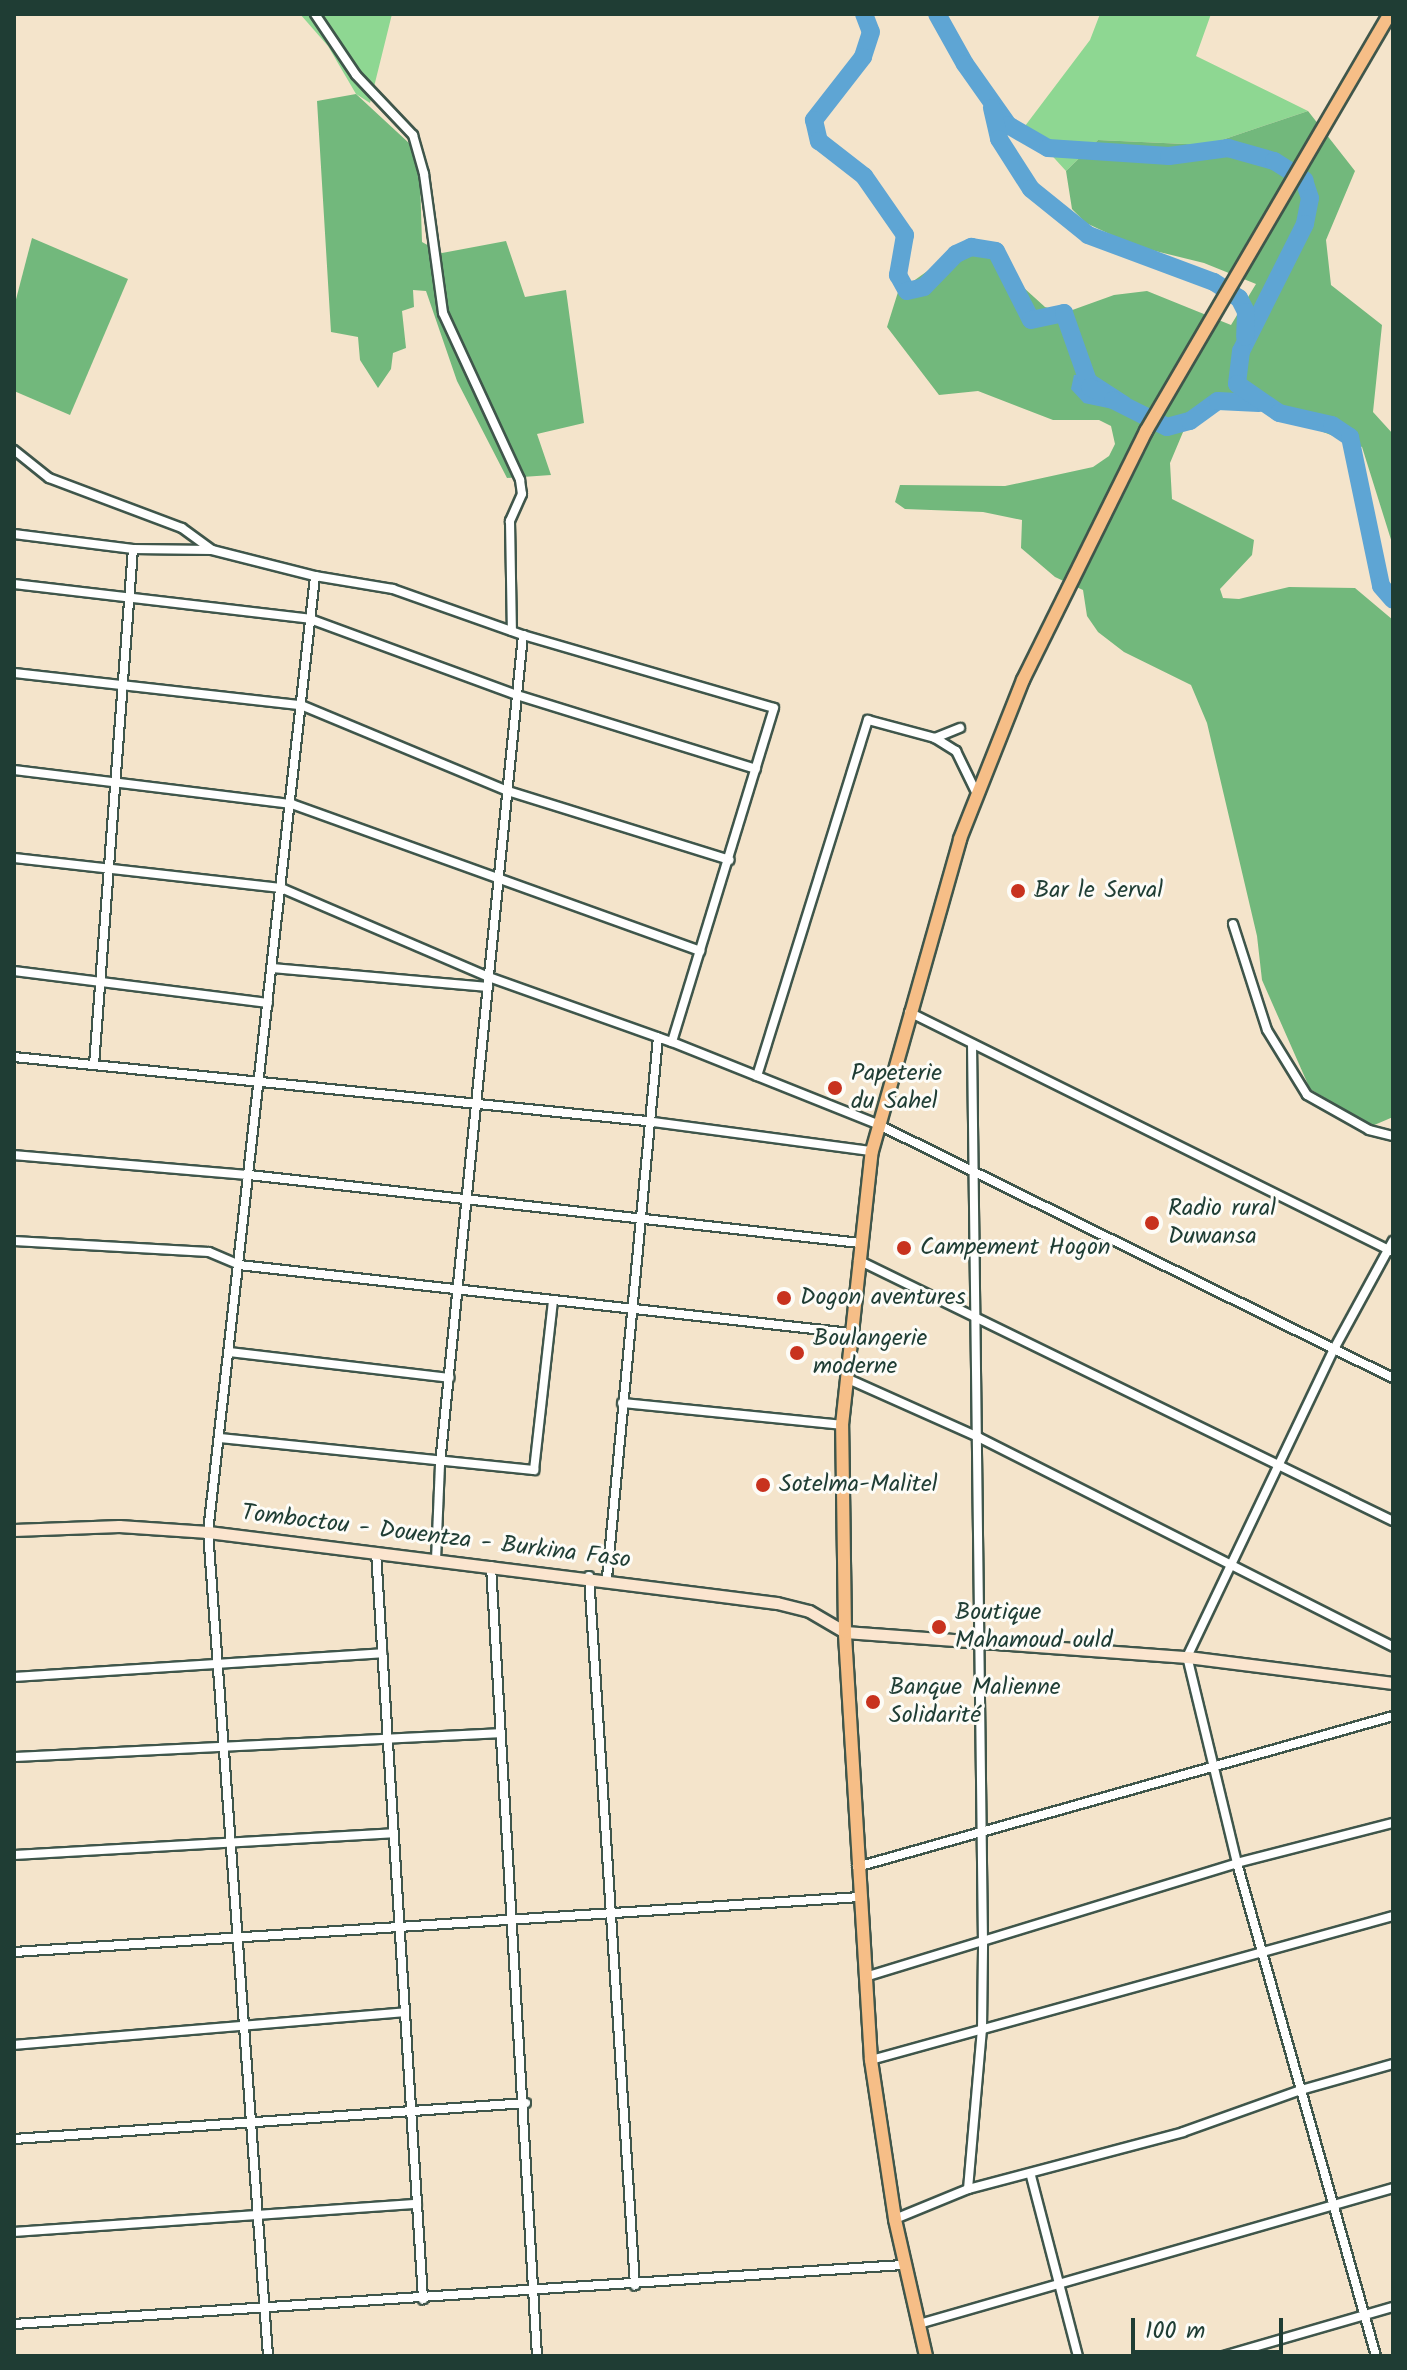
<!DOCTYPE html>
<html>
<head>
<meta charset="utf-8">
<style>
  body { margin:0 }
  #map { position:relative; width:1407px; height:2370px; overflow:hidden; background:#f4e4cb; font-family:Kalam,sans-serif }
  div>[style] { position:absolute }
  .green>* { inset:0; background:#8ed792 }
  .forest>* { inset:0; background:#72b87c }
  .water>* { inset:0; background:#5ea5d4 }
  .river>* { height:18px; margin:-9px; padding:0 9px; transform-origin:9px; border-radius:9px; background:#5ea5d4 }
  .roads { filter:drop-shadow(2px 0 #3f564b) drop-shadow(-2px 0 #3f564b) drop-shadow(0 2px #3f564b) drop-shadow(0 -2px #3f564b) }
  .street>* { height:8px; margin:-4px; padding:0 4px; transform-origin:4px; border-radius:4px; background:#fff }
  .secondary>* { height:11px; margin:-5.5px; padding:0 5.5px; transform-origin:5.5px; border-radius:5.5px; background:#fbe5cf }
  .primary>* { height:12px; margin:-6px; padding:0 6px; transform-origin:6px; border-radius:6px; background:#f6be87 }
  .dots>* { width:22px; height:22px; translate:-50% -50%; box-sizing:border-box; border:4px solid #fdfcf7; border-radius:50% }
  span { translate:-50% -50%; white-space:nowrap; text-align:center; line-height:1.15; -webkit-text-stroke:6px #fdfcf7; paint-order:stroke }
  .poi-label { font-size:24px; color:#1f3d34 }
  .left { translate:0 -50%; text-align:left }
  .street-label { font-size:24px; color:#1f3d34 }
  .frame { position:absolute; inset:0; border:16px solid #1f3d34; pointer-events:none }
  .scale { position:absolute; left:1131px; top:2318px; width:152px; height:36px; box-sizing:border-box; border:4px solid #1f3d34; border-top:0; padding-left:10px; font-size:24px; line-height:28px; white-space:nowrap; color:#1f3d34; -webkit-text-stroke:6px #fdfcf7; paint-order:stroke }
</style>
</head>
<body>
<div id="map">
  <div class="green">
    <i style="clip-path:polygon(300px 14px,392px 14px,370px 103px,356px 94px,328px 46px)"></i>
    <i style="clip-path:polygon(1100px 14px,1211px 14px,1196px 56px,1308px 111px,1207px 145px,1098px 140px,1066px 171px,1025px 126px,1090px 40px)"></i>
  </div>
  <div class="forest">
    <i style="clip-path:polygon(356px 94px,410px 144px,420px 180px,422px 242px,442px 253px,506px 241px,525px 297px,566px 290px,584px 423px,537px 434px,551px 475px,507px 478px,457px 381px,426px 291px,413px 290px,414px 307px,402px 311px,406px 348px,393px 353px,391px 369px,378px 388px,360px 360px,358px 337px,331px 332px,317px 101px)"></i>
    <i style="clip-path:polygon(1308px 111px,1355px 171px,1326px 240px,1331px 285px,1382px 325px,1373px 412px,1393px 434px,1393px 546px,1362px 447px,1227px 395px,1186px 425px,1170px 463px,1172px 499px,1254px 540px,1252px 555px,1220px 589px,1223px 598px,1239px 599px,1289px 587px,1355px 588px,1393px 620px,1393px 1117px,1372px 1126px,1310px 1089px,1262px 980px,1257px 936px,1207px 723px,1191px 685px,1124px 652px,1098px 632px,1087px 616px,1083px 590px,1055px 577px,1021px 548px,1022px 520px,983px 512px,905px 509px,895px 502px,900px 485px,1005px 486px,1093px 467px,1109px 456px,1115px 444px,1111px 426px,1099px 420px,1053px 420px,978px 391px,939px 395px,887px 327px,898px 292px,971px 240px,1045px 307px,1064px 313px,1114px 295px,1147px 291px,1231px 325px,1256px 284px,1204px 263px,1135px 246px,1086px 223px,1072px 209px,1066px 171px,1098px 140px,1207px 145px)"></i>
    <i style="clip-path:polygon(32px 238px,128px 279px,70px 415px,14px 391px,14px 307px)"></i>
  </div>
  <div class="water">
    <i style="clip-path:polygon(1093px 374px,1130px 398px,1122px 411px,1084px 403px,1071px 389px,1074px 375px)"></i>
  </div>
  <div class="river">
    <i style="left:864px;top:14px;width:19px;rotate:69deg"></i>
    <i style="left:871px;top:32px;width:26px;rotate:108deg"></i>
    <i style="left:863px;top:57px;width:80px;rotate:127.9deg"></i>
    <i style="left:814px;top:120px;width:22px;rotate:77deg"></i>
    <i style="left:819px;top:141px;width:57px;rotate:37.9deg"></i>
    <i style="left:864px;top:176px;width:72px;rotate:55.2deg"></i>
    <i style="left:905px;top:235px;width:41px;rotate:99.9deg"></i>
    <i style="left:898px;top:275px;width:18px;rotate:61deg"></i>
    <i style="left:907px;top:291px;width:17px;rotate:-13deg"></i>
    <i style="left:924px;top:287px;width:46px;rotate:-45.9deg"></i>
    <i style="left:956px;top:254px;width:17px;rotate:-25deg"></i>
    <i style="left:971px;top:247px;width:25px;rotate:9deg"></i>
    <i style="left:996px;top:251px;width:77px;rotate:63.1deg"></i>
    <i style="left:1031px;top:320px;width:34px;rotate:-12deg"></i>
    <i style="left:1064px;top:313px;width:78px;rotate:70.6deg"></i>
    <i style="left:1090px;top:387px;width:26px;rotate:29deg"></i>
    <i style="left:1113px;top:400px;width:60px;rotate:26.6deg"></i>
    <i style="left:1167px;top:427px;width:24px;rotate:-15deg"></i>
    <i style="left:1190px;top:421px;width:34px;rotate:-36deg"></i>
    <i style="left:1218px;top:401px;width:41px;rotate:2.8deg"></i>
    <i style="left:937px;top:14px;width:57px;rotate:60.8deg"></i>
    <i style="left:965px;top:64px;width:75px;rotate:54.8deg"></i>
    <i style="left:1008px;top:125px;width:46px;rotate:29.9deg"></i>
    <i style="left:1048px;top:148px;width:121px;rotate:3.8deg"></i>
    <i style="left:1169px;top:156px;width:60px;rotate:-7.7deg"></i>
    <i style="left:1228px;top:148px;width:48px;rotate:15.8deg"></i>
    <i style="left:1274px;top:161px;width:36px;rotate:32deg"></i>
    <i style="left:1304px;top:180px;width:19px;rotate:72deg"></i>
    <i style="left:1310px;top:198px;width:26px;rotate:101deg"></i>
    <i style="left:1305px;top:224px;width:142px;rotate:116.7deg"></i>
    <i style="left:1241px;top:351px;width:33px;rotate:97deg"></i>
    <i style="left:1237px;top:384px;width:51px;rotate:34.6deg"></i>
    <i style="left:1279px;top:413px;width:54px;rotate:12.8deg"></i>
    <i style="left:1332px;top:425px;width:22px;rotate:34deg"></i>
    <i style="left:1350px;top:437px;width:152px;rotate:78.2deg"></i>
    <i style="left:1381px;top:586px;width:18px;rotate:49deg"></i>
    <i style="left:992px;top:108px;width:32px;rotate:77deg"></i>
    <i style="left:999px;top:139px;width:59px;rotate:57.4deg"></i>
    <i style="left:1031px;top:189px;width:73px;rotate:38.9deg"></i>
    <i style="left:1088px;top:235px;width:134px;rotate:20.5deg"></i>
    <i style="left:1214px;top:282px;width:30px;rotate:33deg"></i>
    <i style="left:1239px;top:298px;width:16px;rotate:63deg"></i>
    <i style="left:1246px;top:312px;width:25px;rotate:92deg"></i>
  </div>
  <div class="roads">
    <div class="street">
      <i style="left:315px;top:14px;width:73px;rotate:56.1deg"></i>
      <i style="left:356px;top:75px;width:83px;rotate:46.5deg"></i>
      <i style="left:413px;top:135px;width:41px;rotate:74.2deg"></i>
      <i style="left:424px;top:174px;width:140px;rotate:82.2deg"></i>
      <i style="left:443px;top:313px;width:184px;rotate:65.2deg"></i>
      <i style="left:520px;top:480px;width:14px;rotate:82deg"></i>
      <i style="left:522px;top:494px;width:30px;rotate:114deg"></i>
      <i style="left:510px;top:521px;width:110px;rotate:89deg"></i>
      <i style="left:14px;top:450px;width:45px;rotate:38.7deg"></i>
      <i style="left:49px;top:478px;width:142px;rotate:20.6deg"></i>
      <i style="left:182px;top:528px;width:36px;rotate:36deg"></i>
      <i style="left:14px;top:534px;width:120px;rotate:7.2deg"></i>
      <i style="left:133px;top:549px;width:79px;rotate:0.7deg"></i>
      <i style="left:212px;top:550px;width:106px;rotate:14.2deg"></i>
      <i style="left:315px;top:576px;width:79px;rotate:9.5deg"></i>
      <i style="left:393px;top:589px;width:138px;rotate:19.5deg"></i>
      <i style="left:523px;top:635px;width:261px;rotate:16.2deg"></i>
      <i style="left:774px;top:708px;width:349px;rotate:107deg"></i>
      <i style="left:14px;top:584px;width:298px;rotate:6.7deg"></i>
      <i style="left:310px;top:619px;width:221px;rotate:20.2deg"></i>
      <i style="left:517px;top:695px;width:250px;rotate:17.2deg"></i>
      <i style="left:14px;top:673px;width:289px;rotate:6.4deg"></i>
      <i style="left:301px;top:705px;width:224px;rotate:22.6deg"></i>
      <i style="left:508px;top:791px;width:232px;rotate:17.3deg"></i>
      <i style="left:935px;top:738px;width:27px;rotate:-22deg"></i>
      <i style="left:14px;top:770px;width:280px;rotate:7deg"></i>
      <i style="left:292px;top:804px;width:434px;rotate:19.8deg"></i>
      <i style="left:14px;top:858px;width:269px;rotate:6.4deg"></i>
      <i style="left:281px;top:888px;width:226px;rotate:23.2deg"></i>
      <i style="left:489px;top:977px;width:194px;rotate:19.6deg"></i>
      <i style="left:672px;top:1042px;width:223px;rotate:21.8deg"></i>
      <i style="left:879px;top:1125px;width:573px;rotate:26.21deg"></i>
      <i style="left:1233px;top:924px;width:111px;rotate:72.2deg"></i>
      <i style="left:1267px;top:1030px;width:76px;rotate:58.4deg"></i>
      <i style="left:1307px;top:1095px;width:71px;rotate:29.4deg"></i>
      <i style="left:1369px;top:1130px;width:25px;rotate:14deg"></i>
      <i style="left:272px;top:968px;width:217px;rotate:5deg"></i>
      <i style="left:14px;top:971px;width:256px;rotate:7.2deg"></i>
      <i style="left:909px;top:1012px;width:538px;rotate:26.37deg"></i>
      <i style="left:14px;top:1057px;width:635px;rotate:5.78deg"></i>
      <i style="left:646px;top:1121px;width:228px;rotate:7.6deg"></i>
      <i style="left:94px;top:1065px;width:517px;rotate:-85.68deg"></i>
      <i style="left:757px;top:1076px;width:373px;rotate:-72.7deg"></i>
      <i style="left:868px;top:720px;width:69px;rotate:15deg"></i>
      <i style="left:935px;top:738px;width:25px;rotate:32deg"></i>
      <i style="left:956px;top:751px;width:48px;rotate:64deg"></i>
      <i style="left:14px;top:1155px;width:236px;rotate:4.9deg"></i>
      <i style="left:249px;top:1175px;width:615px;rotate:6.35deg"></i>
      <i style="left:14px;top:1241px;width:195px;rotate:3.2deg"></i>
      <i style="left:209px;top:1252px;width:33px;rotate:23deg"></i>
      <i style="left:239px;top:1265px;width:615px;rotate:6.35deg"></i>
      <i style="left:858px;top:1260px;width:595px;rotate:26.01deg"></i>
      <i style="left:229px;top:1352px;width:222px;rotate:6.7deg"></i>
      <i style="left:846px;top:1378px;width:145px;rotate:24.1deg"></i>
      <i style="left:978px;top:1437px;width:465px;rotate:26.8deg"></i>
      <i style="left:622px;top:1403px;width:221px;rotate:5.7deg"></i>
      <i style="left:219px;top:1438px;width:317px;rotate:5.8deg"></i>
      <i style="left:534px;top:1470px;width:171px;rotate:-83.6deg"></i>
      <i style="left:376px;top:1552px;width:749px;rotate:86.4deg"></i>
      <i style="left:436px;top:1560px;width:96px;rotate:-87.6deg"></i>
      <i style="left:440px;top:1464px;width:833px;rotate:-84.28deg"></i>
      <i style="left:491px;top:1566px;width:791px;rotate:86.67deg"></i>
      <i style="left:589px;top:1576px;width:711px;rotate:86.29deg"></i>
      <i style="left:607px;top:1578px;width:543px;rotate:-84.61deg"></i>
      <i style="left:14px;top:1677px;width:369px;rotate:-3.7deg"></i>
      <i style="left:14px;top:1757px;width:486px;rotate:-2.8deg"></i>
      <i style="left:14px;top:1855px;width:380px;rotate:-3.3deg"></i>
      <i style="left:857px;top:1867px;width:557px;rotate:-15.73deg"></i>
      <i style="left:14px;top:1952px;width:847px;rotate:-3.72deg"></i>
      <i style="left:865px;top:1977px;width:389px;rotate:-17deg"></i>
      <i style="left:1237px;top:1863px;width:161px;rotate:-14.4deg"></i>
      <i style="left:14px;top:2045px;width:392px;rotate:-4.8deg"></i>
      <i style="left:871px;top:2060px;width:541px;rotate:-15.42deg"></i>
      <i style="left:14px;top:2139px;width:513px;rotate:-4.02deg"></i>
      <i style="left:1031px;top:2176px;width:186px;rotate:75.4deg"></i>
      <i style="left:968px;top:2189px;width:160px;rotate:-85deg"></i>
      <i style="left:982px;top:2030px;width:87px;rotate:-89.3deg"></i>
      <i style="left:983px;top:1943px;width:899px;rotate:-90.7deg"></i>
      <i style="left:895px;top:2219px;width:79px;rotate:-22.3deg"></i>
      <i style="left:968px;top:2189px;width:222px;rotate:-14.8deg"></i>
      <i style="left:1183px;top:2132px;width:125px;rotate:-19.6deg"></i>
      <i style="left:1301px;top:2090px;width:96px;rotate:-15.8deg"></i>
      <i style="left:14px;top:2232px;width:404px;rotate:-4deg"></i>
      <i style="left:14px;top:2324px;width:891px;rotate:-3.8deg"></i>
      <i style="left:919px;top:2324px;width:493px;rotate:-16deg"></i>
      <i style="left:268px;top:2356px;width:826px;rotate:-94.16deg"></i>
      <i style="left:208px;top:1532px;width:962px;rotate:-83.61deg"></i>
      <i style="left:1223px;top:2356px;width:177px;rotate:-16.1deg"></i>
      <i style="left:1376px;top:2356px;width:512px;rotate:-105.75deg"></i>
      <i style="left:1237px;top:1863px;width:212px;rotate:-103.6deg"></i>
      <i style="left:1187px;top:1657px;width:341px;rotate:-64.5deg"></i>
      <i style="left:1334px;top:1349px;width:123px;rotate:-61.4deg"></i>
    </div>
    <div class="secondary">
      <i style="left:14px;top:1530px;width:105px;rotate:-2.2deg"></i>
      <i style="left:119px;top:1526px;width:89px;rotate:3.9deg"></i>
      <i style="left:208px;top:1532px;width:573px;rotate:7.11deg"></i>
      <i style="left:777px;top:1603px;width:33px;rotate:14deg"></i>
      <i style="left:809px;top:1611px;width:42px;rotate:30.3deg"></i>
      <i style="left:845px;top:1632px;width:343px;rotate:4.2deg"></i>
      <i style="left:1187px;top:1657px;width:208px;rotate:7.2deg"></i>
    </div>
    <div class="primary">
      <i style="left:926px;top:2356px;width:140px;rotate:-102.8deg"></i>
      <i style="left:895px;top:2219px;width:161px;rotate:-98.6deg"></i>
      <i style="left:871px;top:2060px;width:429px;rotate:-93.5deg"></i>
      <i style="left:845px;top:1632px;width:207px;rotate:-90.8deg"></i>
      <i style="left:842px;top:1425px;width:276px;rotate:-83.8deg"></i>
      <i style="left:872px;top:1151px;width:324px;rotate:-74.2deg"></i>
      <i style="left:960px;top:839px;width:171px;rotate:-68.4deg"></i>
      <i style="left:1023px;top:680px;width:278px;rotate:-63.7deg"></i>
      <i style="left:1146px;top:431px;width:483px;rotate:-59.7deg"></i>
    </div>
  </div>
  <div class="dots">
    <i style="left:1018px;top:891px;background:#c8321e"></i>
    <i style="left:835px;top:1088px;background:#c8321e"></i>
    <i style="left:1152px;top:1223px;background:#c8321e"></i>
    <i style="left:904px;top:1248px;background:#c8321e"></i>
    <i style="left:784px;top:1298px;background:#c8321e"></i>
    <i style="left:797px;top:1353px;background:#c8321e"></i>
    <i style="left:763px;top:1485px;background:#c8321e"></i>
    <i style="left:939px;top:1627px;background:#c8321e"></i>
    <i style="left:873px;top:1702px;background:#c8321e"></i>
  </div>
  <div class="poi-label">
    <span class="left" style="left:1034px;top:891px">Bar le Serval</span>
    <span class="left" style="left:851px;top:1088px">Papeterie<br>du Sahel</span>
    <span class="left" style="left:1168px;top:1223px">Radio rural<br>Duwansa</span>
    <span class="left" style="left:920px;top:1248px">Campement Hogon</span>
    <span class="left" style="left:800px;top:1298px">Dogon aventures</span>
    <span class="left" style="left:813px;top:1353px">Boulangerie<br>moderne</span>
    <span class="left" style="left:779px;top:1485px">Sotelma-Malitel</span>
    <span class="left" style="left:955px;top:1627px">Boutique<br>Mahamoud ould</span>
    <span class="left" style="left:889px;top:1702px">Banque Malienne<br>Solidarité</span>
  </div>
  <div class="street-label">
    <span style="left:436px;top:1537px;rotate:7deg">Tomboctou - Douentza - Burkina Faso</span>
  </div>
  <div class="frame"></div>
  <div class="scale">100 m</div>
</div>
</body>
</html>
